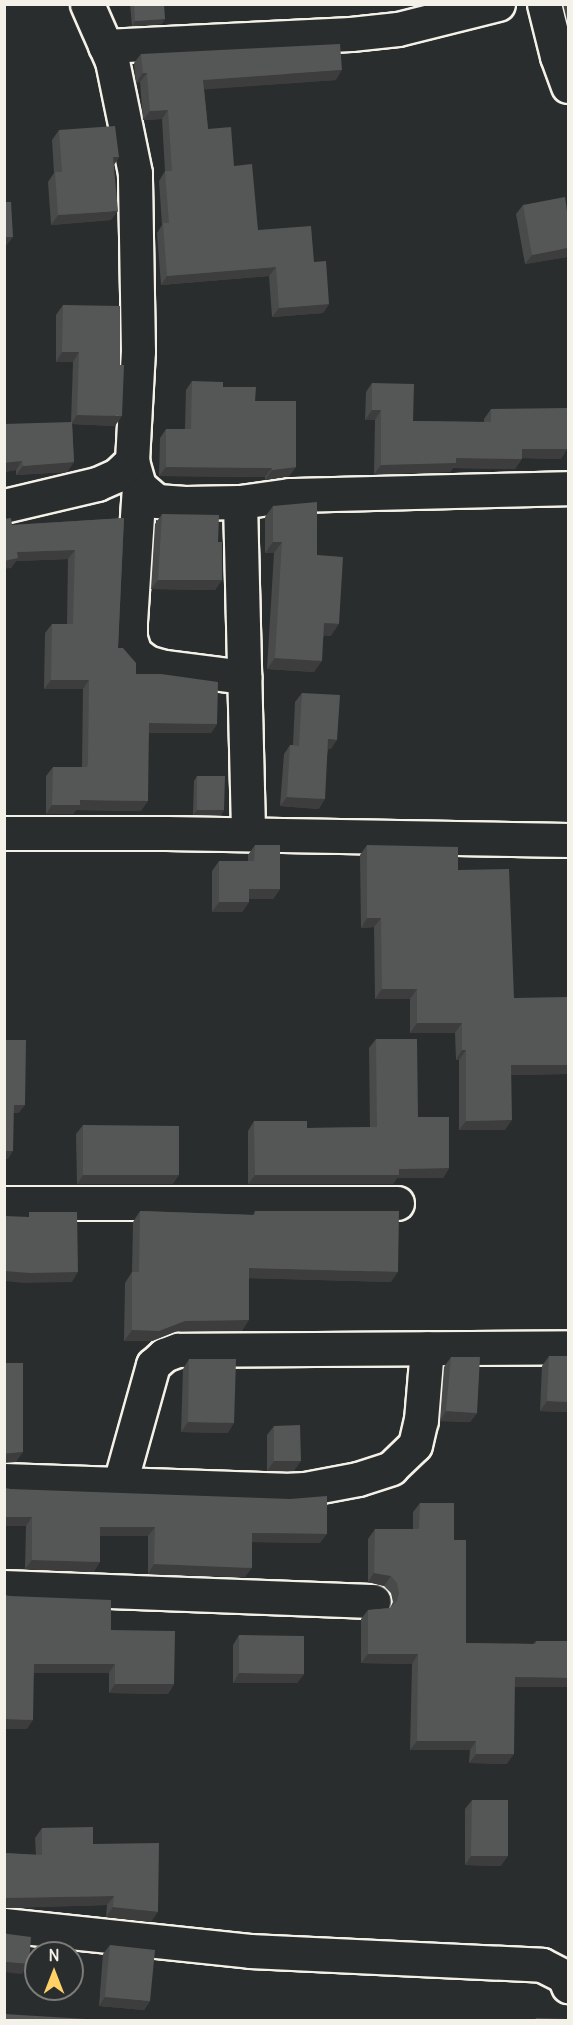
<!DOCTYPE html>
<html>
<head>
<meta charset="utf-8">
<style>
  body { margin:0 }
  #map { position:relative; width:573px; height:2025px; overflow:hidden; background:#2a2d2e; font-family:Delius,sans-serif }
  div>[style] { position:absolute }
  .roads { filter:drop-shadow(2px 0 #f4f1e8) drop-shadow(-2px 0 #f4f1e8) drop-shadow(0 2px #f4f1e8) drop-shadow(0 -2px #f4f1e8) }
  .minor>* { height:33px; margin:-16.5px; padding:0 16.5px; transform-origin:16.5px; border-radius:16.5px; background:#2a2d2e }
  .wall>* { inset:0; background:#494b4a }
  .shaded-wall>* { inset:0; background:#3c3d3c }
  .building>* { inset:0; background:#555756 }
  span { translate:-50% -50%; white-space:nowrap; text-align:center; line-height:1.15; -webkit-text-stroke:4.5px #2a2d2e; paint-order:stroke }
  .frame { position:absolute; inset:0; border:6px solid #f4f1e8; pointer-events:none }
  .north { position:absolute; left:24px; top:1941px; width:60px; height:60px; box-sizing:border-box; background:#2a2d2e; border:2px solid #7b7b78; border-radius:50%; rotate:0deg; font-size:16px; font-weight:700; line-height:24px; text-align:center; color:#f4f1e8 }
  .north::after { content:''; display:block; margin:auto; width:21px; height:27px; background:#ffd166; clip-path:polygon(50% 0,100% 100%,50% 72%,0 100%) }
</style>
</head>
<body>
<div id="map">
  <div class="roads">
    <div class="minor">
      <i style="left:544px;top:4px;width:54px;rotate:76deg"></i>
      <i style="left:557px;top:56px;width:32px;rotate:70deg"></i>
      <i style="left:105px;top:46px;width:246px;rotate:-2.8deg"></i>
      <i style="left:351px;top:34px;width:47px;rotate:-6.1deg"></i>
      <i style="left:398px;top:29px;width:103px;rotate:-14deg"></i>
      <i style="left:132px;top:461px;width:26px;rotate:74deg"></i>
      <i style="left:139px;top:486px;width:23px;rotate:40deg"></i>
      <i style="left:157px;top:501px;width:28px;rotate:4deg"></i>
      <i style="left:185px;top:503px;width:55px;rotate:-1deg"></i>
      <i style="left:240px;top:502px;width:50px;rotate:-8deg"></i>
      <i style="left:290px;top:495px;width:278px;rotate:-1.4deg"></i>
      <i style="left:139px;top:486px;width:137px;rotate:93.8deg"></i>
      <i style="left:130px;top:623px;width:15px;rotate:90deg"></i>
      <i style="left:130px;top:638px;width:16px;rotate:72deg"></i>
      <i style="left:135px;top:653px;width:15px;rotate:37deg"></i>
      <i style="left:147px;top:662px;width:19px;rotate:16deg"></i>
      <i style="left:165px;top:667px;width:80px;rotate:7.2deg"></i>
      <i style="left:240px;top:502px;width:332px;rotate:88.6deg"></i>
      <i style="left:4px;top:506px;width:96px;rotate:-13.3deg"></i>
      <i style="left:97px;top:484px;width:22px;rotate:-24deg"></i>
      <i style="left:117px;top:475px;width:21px;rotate:-43deg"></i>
      <i style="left:132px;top:461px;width:110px;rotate:-86.9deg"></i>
      <i style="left:138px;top:351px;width:178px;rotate:-91deg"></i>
      <i style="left:135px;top:173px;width:114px;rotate:-101.6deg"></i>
      <i style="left:112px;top:61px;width:62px;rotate:-113.7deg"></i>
      <i style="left:4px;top:833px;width:162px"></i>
      <i style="left:166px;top:833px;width:402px;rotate:1deg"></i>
      <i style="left:4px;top:1203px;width:393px"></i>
      <i style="left:4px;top:1480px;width:280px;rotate:2deg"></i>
      <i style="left:284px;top:1490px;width:21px;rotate:-3deg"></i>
      <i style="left:305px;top:1489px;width:54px;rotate:-10.7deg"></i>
      <i style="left:358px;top:1479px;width:35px;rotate:-18deg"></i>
      <i style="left:391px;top:1468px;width:33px;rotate:-44deg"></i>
      <i style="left:415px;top:1445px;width:26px;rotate:-77deg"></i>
      <i style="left:421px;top:1420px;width:72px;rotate:-85.2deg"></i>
      <i style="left:120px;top:1483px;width:123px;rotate:-74.4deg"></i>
      <i style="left:153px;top:1365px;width:15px;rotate:-42deg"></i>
      <i style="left:164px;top:1355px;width:15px;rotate:-20deg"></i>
      <i style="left:178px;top:1350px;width:390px;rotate:-0.4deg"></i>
      <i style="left:4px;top:1587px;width:370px;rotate:2.2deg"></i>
      <i style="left:4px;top:1925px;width:247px;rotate:6deg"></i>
      <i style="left:250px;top:1951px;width:292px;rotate:2.7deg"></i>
      <i style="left:542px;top:1965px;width:25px;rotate:27deg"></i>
      <i style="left:564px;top:1976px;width:11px;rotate:68deg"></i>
    </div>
  </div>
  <div class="wall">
    <i style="clip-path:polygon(130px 4px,164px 4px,162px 24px,132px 26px)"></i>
    <i style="clip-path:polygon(563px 4px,568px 4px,568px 25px)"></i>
    <i style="clip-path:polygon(141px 54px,336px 80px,204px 89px,208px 129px,234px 166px,258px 230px,314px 262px,329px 304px,323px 313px,272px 317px,269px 276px,161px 285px,157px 233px,162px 225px,159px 181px,165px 171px,162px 119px,143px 120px,140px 82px,136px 83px,134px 63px)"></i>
    <i style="clip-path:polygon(59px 130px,119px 157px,114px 165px,111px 220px,51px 225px,48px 182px,54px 173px,52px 140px)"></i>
    <i style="clip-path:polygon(523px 205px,567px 257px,525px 264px,516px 214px)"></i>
    <i style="clip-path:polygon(63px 305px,115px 426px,72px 424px,74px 462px,67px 472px,16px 475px,16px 470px,4px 472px,71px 422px,73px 362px,56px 362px,56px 315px)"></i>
    <i style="clip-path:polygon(192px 381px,223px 387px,255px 401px,296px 467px,289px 476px,265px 480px,265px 477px,159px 476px,160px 438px,166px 429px,185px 429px,186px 390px)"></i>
    <i style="clip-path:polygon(372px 383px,413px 421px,484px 422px,484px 419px,491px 409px,567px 449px,561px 459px,522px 458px,515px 469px,453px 468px,450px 472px,374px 474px,375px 420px,365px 420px,366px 392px)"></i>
    <i style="clip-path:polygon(273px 506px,317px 555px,331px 636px,324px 635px,314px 672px,267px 669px,274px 553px,265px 553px,265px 517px)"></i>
    <i style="clip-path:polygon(162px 514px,218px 542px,222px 580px,215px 590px,151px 589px,155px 524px)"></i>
    <i style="clip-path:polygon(124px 518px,118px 648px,136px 674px,217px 724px,211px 733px,149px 733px,141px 811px,76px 810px,73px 814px,46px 814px,46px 776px,53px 767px,82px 767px,83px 689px,44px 689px,45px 633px,52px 624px,67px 624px,68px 559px,16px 561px,11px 568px,12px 525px)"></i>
    <i style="clip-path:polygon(302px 693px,331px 749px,328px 749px,319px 809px,280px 806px,284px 754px,290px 745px,293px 745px,295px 702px)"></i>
    <i style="clip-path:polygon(197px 776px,224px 810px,221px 815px,193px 815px,194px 781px)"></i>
    <i style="clip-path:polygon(255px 845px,280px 889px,273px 899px,249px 899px,249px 902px,242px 912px,212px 912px,212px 871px,219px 861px,248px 861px,248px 855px)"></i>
    <i style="clip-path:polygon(367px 845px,458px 870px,514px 998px,568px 1074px,511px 1075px,505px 1130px,459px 1130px,459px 1060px,456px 1060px,455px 1033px,410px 1033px,410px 999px,375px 999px,374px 927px,361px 928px,360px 855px)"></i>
    <i style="clip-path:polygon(376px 1039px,418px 1117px,449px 1168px,443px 1178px,397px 1178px,393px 1184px,248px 1184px,248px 1131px,254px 1121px,307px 1128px,370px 1127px,369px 1048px)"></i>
    <i style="clip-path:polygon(83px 1125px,173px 1184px,77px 1184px,76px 1134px)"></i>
    <i style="clip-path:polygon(140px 1211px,253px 1215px,255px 1211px,391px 1282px,249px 1278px,242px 1331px,177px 1331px,152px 1341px,124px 1341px,125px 1283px,132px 1272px,133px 1222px)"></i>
    <i style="clip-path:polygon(549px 1356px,568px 1412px,540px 1411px,542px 1366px)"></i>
    <i style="clip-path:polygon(451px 1357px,477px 1413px,470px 1422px,440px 1421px,444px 1367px)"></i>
    <i style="clip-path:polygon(189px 1359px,228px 1433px,181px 1432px,183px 1369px)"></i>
    <i style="clip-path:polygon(274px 1426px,294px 1471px,267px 1471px,267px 1435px)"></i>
    <i style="clip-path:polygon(4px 1488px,10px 1489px,320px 1543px,252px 1542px,245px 1577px,148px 1574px,148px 1536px,100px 1536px,94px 1572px,25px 1569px,26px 1526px,4px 1526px)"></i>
    <i style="clip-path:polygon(420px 1503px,454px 1540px,466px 1643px,533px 1644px,536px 1641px,568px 1641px,514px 1687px,507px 1764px,469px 1763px,470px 1750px,410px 1750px,412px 1664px,361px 1663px,361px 1619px,368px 1610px,390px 1608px,393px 1602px,391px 1593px,384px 1586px,368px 1582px,368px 1539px,375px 1529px,413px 1529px,413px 1512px)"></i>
    <i style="clip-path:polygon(4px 1595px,111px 1630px,174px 1684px,168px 1694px,109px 1693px,109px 1673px,34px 1673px,27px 1729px,4px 1729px)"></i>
    <i style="clip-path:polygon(239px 1635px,304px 1674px,297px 1683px,233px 1683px,233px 1645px)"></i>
    <i style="clip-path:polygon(472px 1800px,501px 1866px,465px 1865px,465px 1809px)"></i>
    <i style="clip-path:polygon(42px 1828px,93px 1844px,151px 1922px,106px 1917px,107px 1905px,4px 1908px,4px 1853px,36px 1855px,35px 1838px)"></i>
    <i style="clip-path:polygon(110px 1945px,150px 2001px,144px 2010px,99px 2006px,103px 1954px)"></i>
  </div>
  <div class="shaded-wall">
    <i style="clip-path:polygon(165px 19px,162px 24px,132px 26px,135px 21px)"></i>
    <i style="clip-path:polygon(342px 70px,336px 80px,197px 90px,203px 80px)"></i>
    <i style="clip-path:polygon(143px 73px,147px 73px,140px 82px,136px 83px)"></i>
    <i style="clip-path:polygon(168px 110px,162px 119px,143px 120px,150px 111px)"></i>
    <i style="clip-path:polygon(113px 157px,119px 157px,113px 166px)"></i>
    <i style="clip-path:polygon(118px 211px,111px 220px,51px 225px,58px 215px)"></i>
    <i style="clip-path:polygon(4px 237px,13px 237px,6px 246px,4px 246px)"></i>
    <i style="clip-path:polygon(568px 248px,568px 255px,567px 257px,525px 264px,532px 255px)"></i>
    <i style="clip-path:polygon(276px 267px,269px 276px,161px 285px,167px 276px)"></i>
    <i style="clip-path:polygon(329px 304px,323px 313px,272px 317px,279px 308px)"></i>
    <i style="clip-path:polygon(62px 352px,79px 352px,73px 362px,56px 362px)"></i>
    <i style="clip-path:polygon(372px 410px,381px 410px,375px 420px,365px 420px)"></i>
    <i style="clip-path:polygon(77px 415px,122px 416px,115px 426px,71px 424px)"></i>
    <i style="clip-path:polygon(522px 449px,567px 449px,561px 459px,515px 458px)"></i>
    <i style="clip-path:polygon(456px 458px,522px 459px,515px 469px,453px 468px,450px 472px,374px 474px,381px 465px)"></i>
    <i style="clip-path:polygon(22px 461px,16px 470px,4px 472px,4px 463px)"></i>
    <i style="clip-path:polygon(74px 462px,67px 472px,16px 475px,23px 466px)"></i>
    <i style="clip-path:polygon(166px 467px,272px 468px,265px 477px,159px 476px)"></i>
    <i style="clip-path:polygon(296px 467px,289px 476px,265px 480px,272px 470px)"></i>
    <i style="clip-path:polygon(273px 542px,282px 542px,274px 553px,265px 553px)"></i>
    <i style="clip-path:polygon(75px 550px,68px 559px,16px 561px,11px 568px,4px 569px,4px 561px,17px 552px)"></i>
    <i style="clip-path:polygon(158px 580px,222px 580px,215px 590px,151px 589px)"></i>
    <i style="clip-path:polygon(324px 623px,339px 624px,331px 636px,316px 635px)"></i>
    <i style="clip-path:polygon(275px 658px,322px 661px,314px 672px,267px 669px)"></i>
    <i style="clip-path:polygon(51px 680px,89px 680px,83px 689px,44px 689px)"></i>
    <i style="clip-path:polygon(149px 723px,217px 724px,211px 733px,142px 733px)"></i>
    <i style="clip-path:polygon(328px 739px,337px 740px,331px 749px,322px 748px)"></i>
    <i style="clip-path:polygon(287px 797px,325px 799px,319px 809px,280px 806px)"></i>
    <i style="clip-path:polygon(80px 800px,148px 801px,141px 811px,76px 810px,73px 814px,46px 814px,52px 805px)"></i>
    <i style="clip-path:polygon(197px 810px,224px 810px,221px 815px,193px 815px)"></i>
    <i style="clip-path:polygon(249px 889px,280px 889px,273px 899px,242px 899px)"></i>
    <i style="clip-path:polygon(219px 902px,249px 902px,242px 912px,212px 912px)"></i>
    <i style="clip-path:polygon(367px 918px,381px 918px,374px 927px,361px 928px)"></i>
    <i style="clip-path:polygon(382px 989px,417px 989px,410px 999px,375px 999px)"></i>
    <i style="clip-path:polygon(417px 1023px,462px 1023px,455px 1033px,410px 1033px)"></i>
    <i style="clip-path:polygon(462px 1050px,466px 1050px,459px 1060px,456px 1060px)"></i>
    <i style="clip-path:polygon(511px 1065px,568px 1065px,568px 1074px,504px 1075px)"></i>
    <i style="clip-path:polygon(14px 1105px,25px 1105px,19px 1113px,9px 1113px)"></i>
    <i style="clip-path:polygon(512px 1120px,505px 1130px,459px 1130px,466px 1121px)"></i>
    <i style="clip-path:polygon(4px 1151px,13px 1151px,8px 1159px,4px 1159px)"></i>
    <i style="clip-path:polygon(449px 1168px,443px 1178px,397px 1178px,393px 1184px,248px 1184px,255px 1175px,399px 1169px)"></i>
    <i style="clip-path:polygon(83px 1175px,179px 1175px,173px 1184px,77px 1184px)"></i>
    <i style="clip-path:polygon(249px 1268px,398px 1272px,391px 1282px,242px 1278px)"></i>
    <i style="clip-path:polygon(4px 1271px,78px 1272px,72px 1282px,24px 1283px,4px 1281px)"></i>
    <i style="clip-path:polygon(249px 1320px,242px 1331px,177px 1331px,152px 1341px,124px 1341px,132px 1330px,185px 1321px)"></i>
    <i style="clip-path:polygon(547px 1401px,568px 1402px,568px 1412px,540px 1411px)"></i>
    <i style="clip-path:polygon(446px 1411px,477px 1413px,470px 1422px,440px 1421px)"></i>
    <i style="clip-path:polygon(188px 1422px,234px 1423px,228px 1433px,181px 1432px)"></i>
    <i style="clip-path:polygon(23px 1452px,16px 1462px,4px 1463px,4px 1454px)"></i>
    <i style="clip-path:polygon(274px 1461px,301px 1461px,294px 1471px,267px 1471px)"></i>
    <i style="clip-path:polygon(4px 1517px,32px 1517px,26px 1526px,4px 1526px)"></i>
    <i style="clip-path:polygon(100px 1527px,155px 1527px,148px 1536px,94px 1536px)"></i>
    <i style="clip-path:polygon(252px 1533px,327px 1534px,320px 1543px,246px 1542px)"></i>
    <i style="clip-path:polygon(32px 1560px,100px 1562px,94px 1572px,25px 1569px)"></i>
    <i style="clip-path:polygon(154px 1564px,252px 1568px,245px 1577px,148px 1574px)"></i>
    <i style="clip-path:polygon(374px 1573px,391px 1576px,384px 1586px,368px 1582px)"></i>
    <i style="clip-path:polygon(368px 1654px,418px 1654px,412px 1664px,361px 1663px)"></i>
    <i style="clip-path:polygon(34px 1664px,115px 1664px,109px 1673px,27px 1673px)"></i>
    <i style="clip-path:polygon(239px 1673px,304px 1674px,297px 1683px,233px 1683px)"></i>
    <i style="clip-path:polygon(515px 1677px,568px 1678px,568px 1687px,508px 1687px)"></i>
    <i style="clip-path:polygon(115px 1684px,174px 1684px,168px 1694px,109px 1693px)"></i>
    <i style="clip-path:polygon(4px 1719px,33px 1720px,27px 1729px,4px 1729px)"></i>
    <i style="clip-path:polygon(417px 1741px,476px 1741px,470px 1750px,410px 1750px)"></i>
    <i style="clip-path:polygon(476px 1754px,514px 1754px,507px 1764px,469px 1763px)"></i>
    <i style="clip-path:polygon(471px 1856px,508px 1856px,501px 1866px,465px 1865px)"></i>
    <i style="clip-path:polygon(114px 1896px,107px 1905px,4px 1908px,4px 1898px)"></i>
    <i style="clip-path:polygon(113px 1907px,158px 1912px,151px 1922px,106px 1917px)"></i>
    <i style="clip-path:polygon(4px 1962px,29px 1964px,22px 1974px,4px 1972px)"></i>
    <i style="clip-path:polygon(105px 1997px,150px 2001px,144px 2010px,99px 2006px)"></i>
  </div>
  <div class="building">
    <i style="clip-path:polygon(134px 4px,164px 4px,165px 19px,135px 21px)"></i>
    <i style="clip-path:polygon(340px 44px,342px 70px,203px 80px,208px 129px,231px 127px,234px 166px,252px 164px,258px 230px,311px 226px,314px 262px,326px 261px,329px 304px,279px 308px,276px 267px,167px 276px,163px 223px,169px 223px,165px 171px,172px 171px,168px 110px,150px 111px,147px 73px,143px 73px,141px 54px)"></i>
    <i style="clip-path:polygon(115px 126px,119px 157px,113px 157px,118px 211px,58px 215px,55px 172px,62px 172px,59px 130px)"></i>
    <i style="clip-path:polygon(565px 197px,568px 218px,568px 248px,532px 255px,523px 205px)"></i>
    <i style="clip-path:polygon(4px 202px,11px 202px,13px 237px,4px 237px)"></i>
    <i style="clip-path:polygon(63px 305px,120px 306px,120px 365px,124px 365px,122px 416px,77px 415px,79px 352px,62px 352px)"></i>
    <i style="clip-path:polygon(192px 381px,223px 382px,223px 387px,256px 387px,255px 401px,296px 401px,296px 467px,272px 470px,272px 468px,166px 467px,166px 429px,191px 429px)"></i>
    <i style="clip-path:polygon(372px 383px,414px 384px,413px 421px,491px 422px,491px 409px,568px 408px,567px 449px,522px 449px,522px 459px,456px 458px,456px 463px,381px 465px,381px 410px,372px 410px)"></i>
    <i style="clip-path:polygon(72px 422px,74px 462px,23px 466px,22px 461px,4px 463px,4px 424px)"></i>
    <i style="clip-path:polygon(317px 502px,317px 555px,343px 557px,339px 624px,324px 623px,322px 661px,275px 658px,282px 542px,273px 542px,273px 506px)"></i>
    <i style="clip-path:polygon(162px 514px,219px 515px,218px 542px,222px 542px,222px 580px,158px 580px)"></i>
    <i style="clip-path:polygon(11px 518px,12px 525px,124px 518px,118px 648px,123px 648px,136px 663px,136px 674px,161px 674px,218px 682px,217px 724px,149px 723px,148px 801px,80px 800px,80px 805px,52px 805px,53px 767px,87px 767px,88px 764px,89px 680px,51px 680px,52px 624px,73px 624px,75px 550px,17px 552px,18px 558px,4px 561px,4px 519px)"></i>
    <i style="clip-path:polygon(302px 693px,340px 695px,337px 740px,328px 739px,325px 799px,287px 797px,290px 745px,299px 746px)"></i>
    <i style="clip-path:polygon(197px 776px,225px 776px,224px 810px,197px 810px)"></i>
    <i style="clip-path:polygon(255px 845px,280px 845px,280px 889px,249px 889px,249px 902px,219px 902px,219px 861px,254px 861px)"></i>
    <i style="clip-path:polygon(367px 845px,458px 847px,458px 870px,509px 869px,514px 998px,568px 997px,568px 1065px,511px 1065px,512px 1120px,466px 1121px,466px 1050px,462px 1050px,462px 1023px,417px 1023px,417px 989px,382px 989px,381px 918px,367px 918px)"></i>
    <i style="clip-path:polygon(376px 1039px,417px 1039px,418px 1117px,449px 1117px,449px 1168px,399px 1169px,399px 1175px,255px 1175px,254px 1121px,307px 1121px,307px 1128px,377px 1127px)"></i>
    <i style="clip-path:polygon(4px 1040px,26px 1040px,25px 1105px,14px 1105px,13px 1151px,4px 1151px)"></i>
    <i style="clip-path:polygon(83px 1125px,179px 1126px,179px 1175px,83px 1175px)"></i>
    <i style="clip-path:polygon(140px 1211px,255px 1215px,255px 1211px,399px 1211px,398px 1272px,249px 1268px,249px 1320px,185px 1321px,159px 1331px,132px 1330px,132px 1272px,139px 1272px)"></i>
    <i style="clip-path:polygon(29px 1212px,77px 1212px,78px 1272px,30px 1273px,4px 1271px,4px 1216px,29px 1217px)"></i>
    <i style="clip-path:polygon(549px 1356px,568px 1356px,568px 1402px,547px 1401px)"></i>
    <i style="clip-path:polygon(451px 1357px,480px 1357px,477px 1413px,446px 1411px)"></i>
    <i style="clip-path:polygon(189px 1359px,236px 1359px,234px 1423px,188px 1422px)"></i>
    <i style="clip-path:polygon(4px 1363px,23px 1363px,23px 1452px,4px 1454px)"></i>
    <i style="clip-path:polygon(300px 1425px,301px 1461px,274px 1461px,274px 1426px)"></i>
    <i style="clip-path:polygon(4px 1488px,10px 1489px,290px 1499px,327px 1496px,327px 1534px,252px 1533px,252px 1568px,154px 1564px,155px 1527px,100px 1527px,100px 1562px,32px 1560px,32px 1517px,4px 1517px)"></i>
    <i style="clip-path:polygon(420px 1503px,454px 1503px,454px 1540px,466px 1540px,466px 1643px,536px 1644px,536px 1641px,568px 1641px,568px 1678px,515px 1677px,514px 1754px,476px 1754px,476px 1741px,417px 1741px,418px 1654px,368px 1654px,368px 1610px,390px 1608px,397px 1601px,399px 1593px,397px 1583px,391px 1576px,374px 1573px,375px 1529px,419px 1529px)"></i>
    <i style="clip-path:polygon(4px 1595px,10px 1596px,111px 1600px,111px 1630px,175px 1631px,174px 1684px,115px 1684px,115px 1664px,34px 1664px,33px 1720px,4px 1719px)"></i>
    <i style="clip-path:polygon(239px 1635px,304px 1636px,304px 1674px,239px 1673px)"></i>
    <i style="clip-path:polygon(472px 1800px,508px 1800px,508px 1856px,471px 1856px)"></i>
    <i style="clip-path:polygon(93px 1827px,93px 1844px,159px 1843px,158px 1912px,113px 1907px,114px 1896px,4px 1898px,4px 1853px,42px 1855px,42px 1828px)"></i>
    <i style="clip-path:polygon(4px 1933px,8px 1934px,31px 1937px,29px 1964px,4px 1962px)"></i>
    <i style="clip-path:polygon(110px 1945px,155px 1950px,150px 2001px,105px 1997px)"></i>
    <i style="clip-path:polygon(4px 2014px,102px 2020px,4px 2020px)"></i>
    <i style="clip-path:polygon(536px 2018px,568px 2019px,568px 2020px,535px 2020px)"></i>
  </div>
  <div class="frame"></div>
  <div class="north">N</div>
</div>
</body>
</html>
